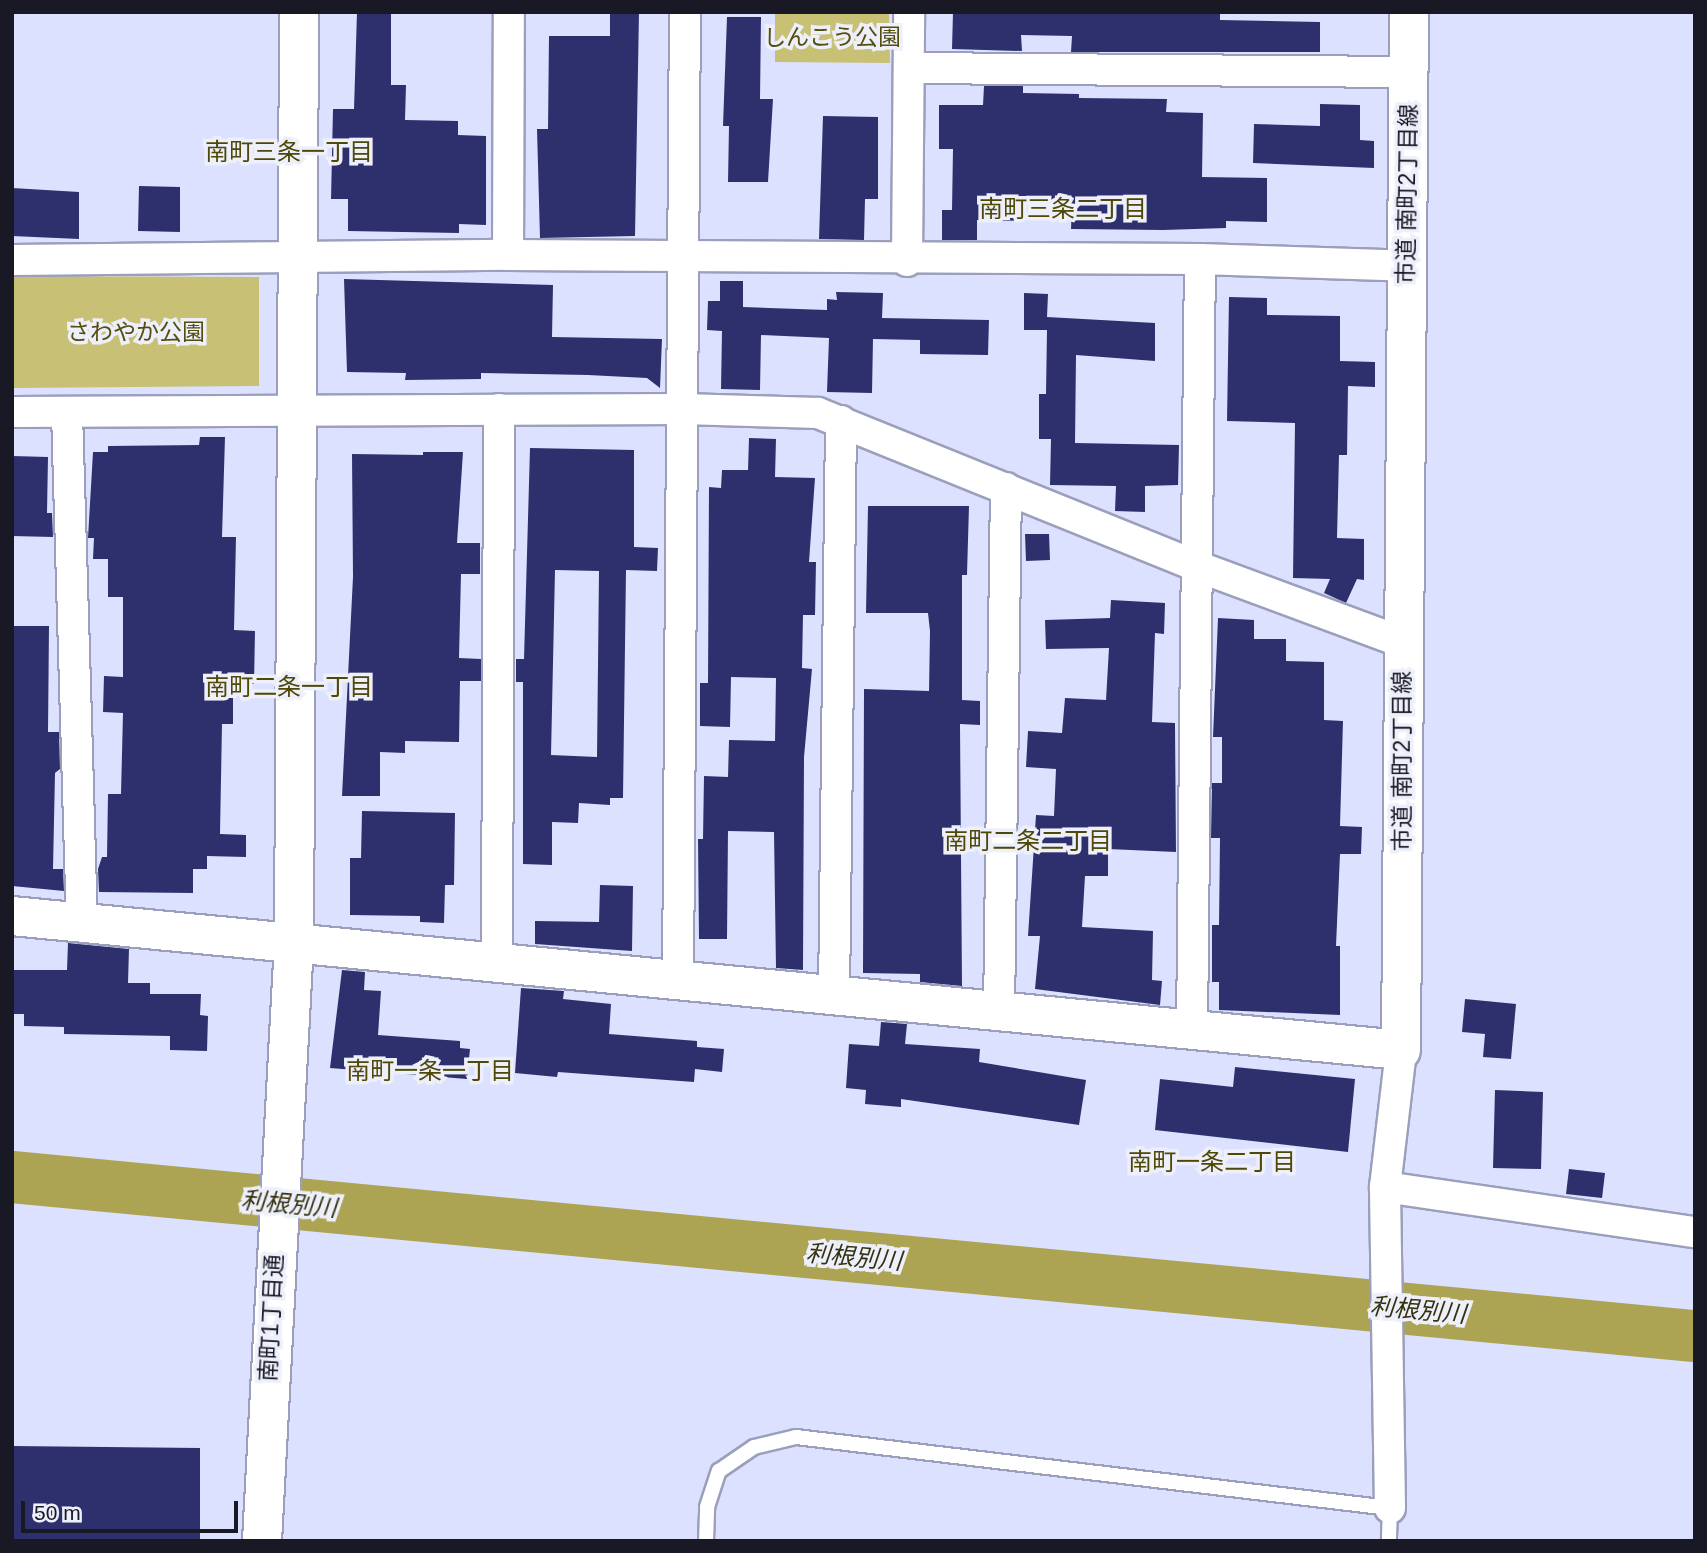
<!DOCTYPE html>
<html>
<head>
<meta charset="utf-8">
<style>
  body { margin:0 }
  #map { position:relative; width:1707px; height:1553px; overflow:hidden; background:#dbe1fe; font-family:Helvetica,"Noto Sans JP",sans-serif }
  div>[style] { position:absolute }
  .green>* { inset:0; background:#c8c075 }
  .river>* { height:52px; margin:-26px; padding:0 26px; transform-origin:26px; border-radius:26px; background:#aca353 }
  .building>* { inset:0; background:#2e306d }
  .roads { filter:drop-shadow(2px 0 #9b9fbb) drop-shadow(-2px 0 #9b9fbb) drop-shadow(0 2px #9b9fbb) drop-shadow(0 -2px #9b9fbb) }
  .lane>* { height:14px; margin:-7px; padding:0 7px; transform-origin:7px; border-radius:7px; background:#fff }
  .street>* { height:30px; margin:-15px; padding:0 15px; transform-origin:15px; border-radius:15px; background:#fff }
  .secondary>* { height:38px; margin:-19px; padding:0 19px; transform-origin:19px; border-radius:19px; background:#fff }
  span { translate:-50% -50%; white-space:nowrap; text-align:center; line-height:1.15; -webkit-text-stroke:7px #edeffb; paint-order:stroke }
  .park-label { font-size:23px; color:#534d0e }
  .street-label { font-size:23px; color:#181924 }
  .neighbourhood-label { font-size:24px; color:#4f4806 }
  .water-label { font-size:24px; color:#35310d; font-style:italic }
  .frame { position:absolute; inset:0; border:14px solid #181924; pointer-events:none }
  .scale { position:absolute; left:21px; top:1501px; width:217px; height:32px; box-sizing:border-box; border:4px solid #181924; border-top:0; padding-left:9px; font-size:21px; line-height:24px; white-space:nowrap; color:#181924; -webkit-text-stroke:5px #edeffb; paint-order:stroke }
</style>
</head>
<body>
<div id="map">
  <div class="green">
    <i style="clip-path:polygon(775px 12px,889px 12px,890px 63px,775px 62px)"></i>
    <i style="clip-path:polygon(12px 276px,259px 277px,259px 386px,12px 388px)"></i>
  </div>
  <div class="river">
    <i style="left:12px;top:1177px;width:1690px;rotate:5.4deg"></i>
  </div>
  <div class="building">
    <i style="clip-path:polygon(357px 12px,391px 12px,391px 85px,406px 85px,405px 120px,458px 121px,458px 135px,486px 136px,486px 225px,459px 224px,459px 233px,348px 231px,348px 199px,331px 199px,333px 109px,354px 109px)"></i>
    <i style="clip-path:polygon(610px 12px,639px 12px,635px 236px,540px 238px,537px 129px,548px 129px,549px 36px,610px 36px)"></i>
    <i style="clip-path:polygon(953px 12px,1170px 12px,1220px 14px,1220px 20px,1320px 22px,1320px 52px,1071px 52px,1072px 36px,1021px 35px,1022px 51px,952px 49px)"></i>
    <i style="clip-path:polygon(727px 17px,761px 17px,760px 99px,773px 99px,768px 182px,728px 182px,729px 126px,723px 126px)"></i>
    <i style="clip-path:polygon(984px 86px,1023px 86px,1023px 93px,1079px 94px,1079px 98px,1167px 99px,1166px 112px,1203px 113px,1202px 177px,1267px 178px,1267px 222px,1226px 221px,1226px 228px,1163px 230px,1071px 229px,1072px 204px,1026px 204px,1025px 221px,977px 220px,977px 240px,942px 240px,942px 210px,952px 210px,953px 149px,939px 149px,939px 105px,983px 105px)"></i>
    <i style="clip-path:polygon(1320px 104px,1360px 105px,1360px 140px,1374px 141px,1374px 168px,1253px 163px,1254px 124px,1320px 126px)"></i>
    <i style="clip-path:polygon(823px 116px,878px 117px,878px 199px,865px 199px,864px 240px,819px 239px)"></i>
    <i style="clip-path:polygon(139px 186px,180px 187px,180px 232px,138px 231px)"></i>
    <i style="clip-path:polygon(12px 188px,79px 192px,79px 239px,12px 236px)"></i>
    <i style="clip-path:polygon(344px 279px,553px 285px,552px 337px,662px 339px,660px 388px,647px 378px,588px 375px,481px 373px,481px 379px,405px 380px,406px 373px,347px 372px)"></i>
    <i style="clip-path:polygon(720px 281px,743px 281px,743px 307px,827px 310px,827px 299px,837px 300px,836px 292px,883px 293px,882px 318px,989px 320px,988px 355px,920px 354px,920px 340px,873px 339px,872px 393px,827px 392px,829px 338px,761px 335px,760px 390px,721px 389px,722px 331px,707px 330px,708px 301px,720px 301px)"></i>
    <i style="clip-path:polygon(1024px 293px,1048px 294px,1047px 317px,1155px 323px,1155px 361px,1076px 355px,1075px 443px,1179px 445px,1178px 485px,1145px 486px,1145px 512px,1115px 511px,1116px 486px,1050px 485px,1051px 439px,1039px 439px,1039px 394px,1046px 394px,1047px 330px,1024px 330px)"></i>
    <i style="clip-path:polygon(1229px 297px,1267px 298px,1267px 315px,1340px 316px,1340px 361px,1375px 362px,1375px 387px,1348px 386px,1347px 455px,1339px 455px,1337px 538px,1364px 539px,1364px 580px,1357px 579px,1346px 603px,1324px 593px,1330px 579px,1293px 578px,1295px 423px,1227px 421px)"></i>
    <i style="clip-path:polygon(200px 437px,225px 437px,222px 537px,236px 537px,234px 630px,255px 631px,254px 684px,233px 684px,233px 724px,222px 724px,220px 834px,246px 835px,246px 857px,207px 856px,207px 869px,193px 869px,193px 893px,99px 892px,98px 869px,102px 857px,107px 857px,108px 794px,121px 794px,123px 713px,103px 712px,104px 676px,123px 677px,123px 597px,108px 597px,108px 559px,93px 559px,94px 538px,88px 538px,93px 452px,108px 452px,108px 446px,199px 445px)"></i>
    <i style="clip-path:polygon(749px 438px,776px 439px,775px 477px,815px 478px,809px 562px,816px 562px,815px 615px,803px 615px,802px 668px,812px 669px,804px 757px,803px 970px,776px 968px,774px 832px,728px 831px,727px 939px,699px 939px,698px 839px,703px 839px,704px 776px,728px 777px,729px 740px,775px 741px,776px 678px,731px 677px,730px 727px,700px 726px,700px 683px,708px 683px,709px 487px,721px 488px,722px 470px,748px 470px)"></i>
    <i style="clip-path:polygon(evenodd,530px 448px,634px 450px,634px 547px,658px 548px,657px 571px,626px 570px,623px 798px,610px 798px,610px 805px,579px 803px,578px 823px,552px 822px,552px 865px,523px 864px,523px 682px,516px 682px,516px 659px,524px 659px,530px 448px,555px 570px,599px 571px,597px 757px,551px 755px,555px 570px)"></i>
    <i style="clip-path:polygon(423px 452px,463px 452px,457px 543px,480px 543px,480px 574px,461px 574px,459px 658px,481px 659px,481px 681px,460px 681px,459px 742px,405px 741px,405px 753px,380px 752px,380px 796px,342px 796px,353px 577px,352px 454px,423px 455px)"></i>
    <i style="clip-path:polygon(12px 456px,48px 457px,47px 513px,52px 513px,53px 537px,12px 536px)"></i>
    <i style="clip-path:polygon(868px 506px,969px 506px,967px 575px,962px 575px,962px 700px,980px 701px,980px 725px,960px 724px,962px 986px,920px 982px,920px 974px,863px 973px,864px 689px,929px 691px,930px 631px,928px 613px,866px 613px)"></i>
    <i style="clip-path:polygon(1025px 534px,1049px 534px,1050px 560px,1026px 561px)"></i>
    <i style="clip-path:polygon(1111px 600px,1165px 603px,1164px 634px,1155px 633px,1152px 722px,1175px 723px,1176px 852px,1108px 849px,1108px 876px,1085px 876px,1082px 927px,1153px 931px,1152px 980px,1162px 981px,1160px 1005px,1035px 989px,1040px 936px,1028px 936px,1036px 815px,1054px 816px,1056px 769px,1026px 767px,1028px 731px,1062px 733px,1065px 698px,1106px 700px,1109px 648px,1046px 649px,1045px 620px,1110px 618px)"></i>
    <i style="clip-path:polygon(1218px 618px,1254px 620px,1254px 639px,1286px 639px,1286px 661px,1324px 662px,1324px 720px,1343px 721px,1340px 826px,1362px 827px,1361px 854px,1340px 854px,1336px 946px,1340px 946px,1340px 1015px,1219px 1010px,1219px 982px,1212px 982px,1212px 925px,1219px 925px,1220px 838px,1211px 838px,1212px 783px,1222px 783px,1222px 737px,1213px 737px)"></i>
    <i style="clip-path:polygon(12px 626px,49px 626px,48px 732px,59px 732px,60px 769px,55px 773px,53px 869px,63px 869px,64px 891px,12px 886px)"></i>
    <i style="clip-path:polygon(362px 811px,455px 813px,454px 885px,445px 885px,444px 923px,420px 922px,420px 916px,350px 915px,350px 858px,361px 858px)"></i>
    <i style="clip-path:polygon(600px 885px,633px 886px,632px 951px,535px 944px,535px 921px,599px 922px)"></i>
    <i style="clip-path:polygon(68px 943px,129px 949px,128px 983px,150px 983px,150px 994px,201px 994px,200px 1015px,208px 1016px,207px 1051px,170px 1050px,170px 1036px,64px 1034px,64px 1027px,24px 1026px,24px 1014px,12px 1014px,12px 970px,67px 970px)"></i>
    <i style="clip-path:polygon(342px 970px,365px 972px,364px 990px,381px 991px,378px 1035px,460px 1041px,460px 1048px,470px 1049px,467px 1079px,330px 1068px)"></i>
    <i style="clip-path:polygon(521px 988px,564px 991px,563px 999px,611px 1004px,609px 1034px,697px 1041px,697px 1047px,724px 1049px,722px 1072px,695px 1069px,694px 1082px,558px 1072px,557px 1077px,515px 1073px)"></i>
    <i style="clip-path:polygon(1465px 999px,1516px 1004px,1511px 1059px,1483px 1057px,1485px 1034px,1462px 1032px)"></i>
    <i style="clip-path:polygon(881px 1022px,907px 1024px,905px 1044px,980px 1049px,979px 1062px,1086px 1080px,1079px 1125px,901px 1099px,901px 1107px,865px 1104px,866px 1090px,846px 1088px,849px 1044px,879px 1046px)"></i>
    <i style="clip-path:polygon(1235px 1067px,1355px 1079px,1348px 1152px,1155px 1130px,1160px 1079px,1233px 1087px)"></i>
    <i style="clip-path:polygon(1495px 1090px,1543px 1092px,1541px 1169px,1493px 1168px)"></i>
    <i style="clip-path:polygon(1569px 1169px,1605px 1173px,1602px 1198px,1566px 1194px)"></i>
    <i style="clip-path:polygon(12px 1446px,200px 1448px,200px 1541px,12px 1541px)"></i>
  </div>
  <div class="roads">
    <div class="lane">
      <i style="left:706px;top:1541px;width:34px;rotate:-88deg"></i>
      <i style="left:707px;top:1507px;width:38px;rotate:-72deg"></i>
      <i style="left:719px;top:1471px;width:42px;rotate:-34.4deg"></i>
      <i style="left:754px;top:1447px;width:43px;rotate:-13.4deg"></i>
      <i style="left:796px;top:1437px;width:598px;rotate:6.82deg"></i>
      <i style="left:1390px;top:1508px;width:33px;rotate:92deg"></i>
    </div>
    <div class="street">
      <i style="left:909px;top:68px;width:500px;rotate:0.46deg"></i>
      <i style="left:508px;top:255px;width:243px;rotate:-89.8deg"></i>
      <i style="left:12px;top:260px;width:496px;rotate:-0.6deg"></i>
      <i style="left:508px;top:255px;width:692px;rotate:0.33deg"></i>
      <i style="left:1200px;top:259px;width:207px;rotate:1.9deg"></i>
      <i style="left:907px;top:261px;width:249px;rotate:-89.5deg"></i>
      <i style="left:12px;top:412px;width:671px;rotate:-0.26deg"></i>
      <i style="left:683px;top:409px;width:135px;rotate:1.7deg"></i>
      <i style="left:818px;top:413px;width:411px;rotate:22deg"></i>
      <i style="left:1199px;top:567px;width:216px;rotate:20.3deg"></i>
      <i style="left:67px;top:413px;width:510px;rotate:88.32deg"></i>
      <i style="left:497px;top:963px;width:554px;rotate:-89.79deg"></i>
      <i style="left:678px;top:981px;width:969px;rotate:-89.59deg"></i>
      <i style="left:834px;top:996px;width:575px;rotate:-89.3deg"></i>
      <i style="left:999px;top:1013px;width:525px;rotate:-89.24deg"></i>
      <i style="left:1192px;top:1031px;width:772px;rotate:-89.41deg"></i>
      <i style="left:1385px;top:1187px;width:313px;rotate:8.3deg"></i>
      <i style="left:1390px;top:1508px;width:321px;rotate:-90.9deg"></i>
      <i style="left:1385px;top:1187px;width:138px;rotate:-83.3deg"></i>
    </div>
    <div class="secondary">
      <i style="left:12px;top:916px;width:1395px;rotate:5.51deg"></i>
      <i style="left:1401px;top:1050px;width:1038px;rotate:-89.56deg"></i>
      <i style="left:262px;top:1541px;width:599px;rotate:-86.94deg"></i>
      <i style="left:294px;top:943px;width:931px;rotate:-89.69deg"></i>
    </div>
  </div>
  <div class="park-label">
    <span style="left:832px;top:37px">しんこう公園</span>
    <span style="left:136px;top:332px">さわやか公園</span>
  </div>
  <div class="street-label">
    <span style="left:1407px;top:194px;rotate:-89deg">市道 南町2丁目線</span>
    <span style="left:1402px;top:761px;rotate:-90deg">市道 南町2丁目線</span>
    <span style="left:271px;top:1318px;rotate:-87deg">南町1丁目通</span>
  </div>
  <div class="neighbourhood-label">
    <span style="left:289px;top:152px">南町三条一丁目</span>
    <span style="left:1063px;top:209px">南町三条二丁目</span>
    <span style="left:289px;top:687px">南町二条一丁目</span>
    <span style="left:1028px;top:841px">南町二条二丁目</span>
    <span style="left:430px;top:1071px">南町一条一丁目</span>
    <span style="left:1212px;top:1162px">南町一条二丁目</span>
  </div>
  <div class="water-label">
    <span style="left:289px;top:1204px;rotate:5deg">利根別川</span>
    <span style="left:854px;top:1257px;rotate:5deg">利根別川</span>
    <span style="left:1418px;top:1310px;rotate:5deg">利根別川</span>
  </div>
  <div class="frame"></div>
  <div class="scale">50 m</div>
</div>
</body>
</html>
